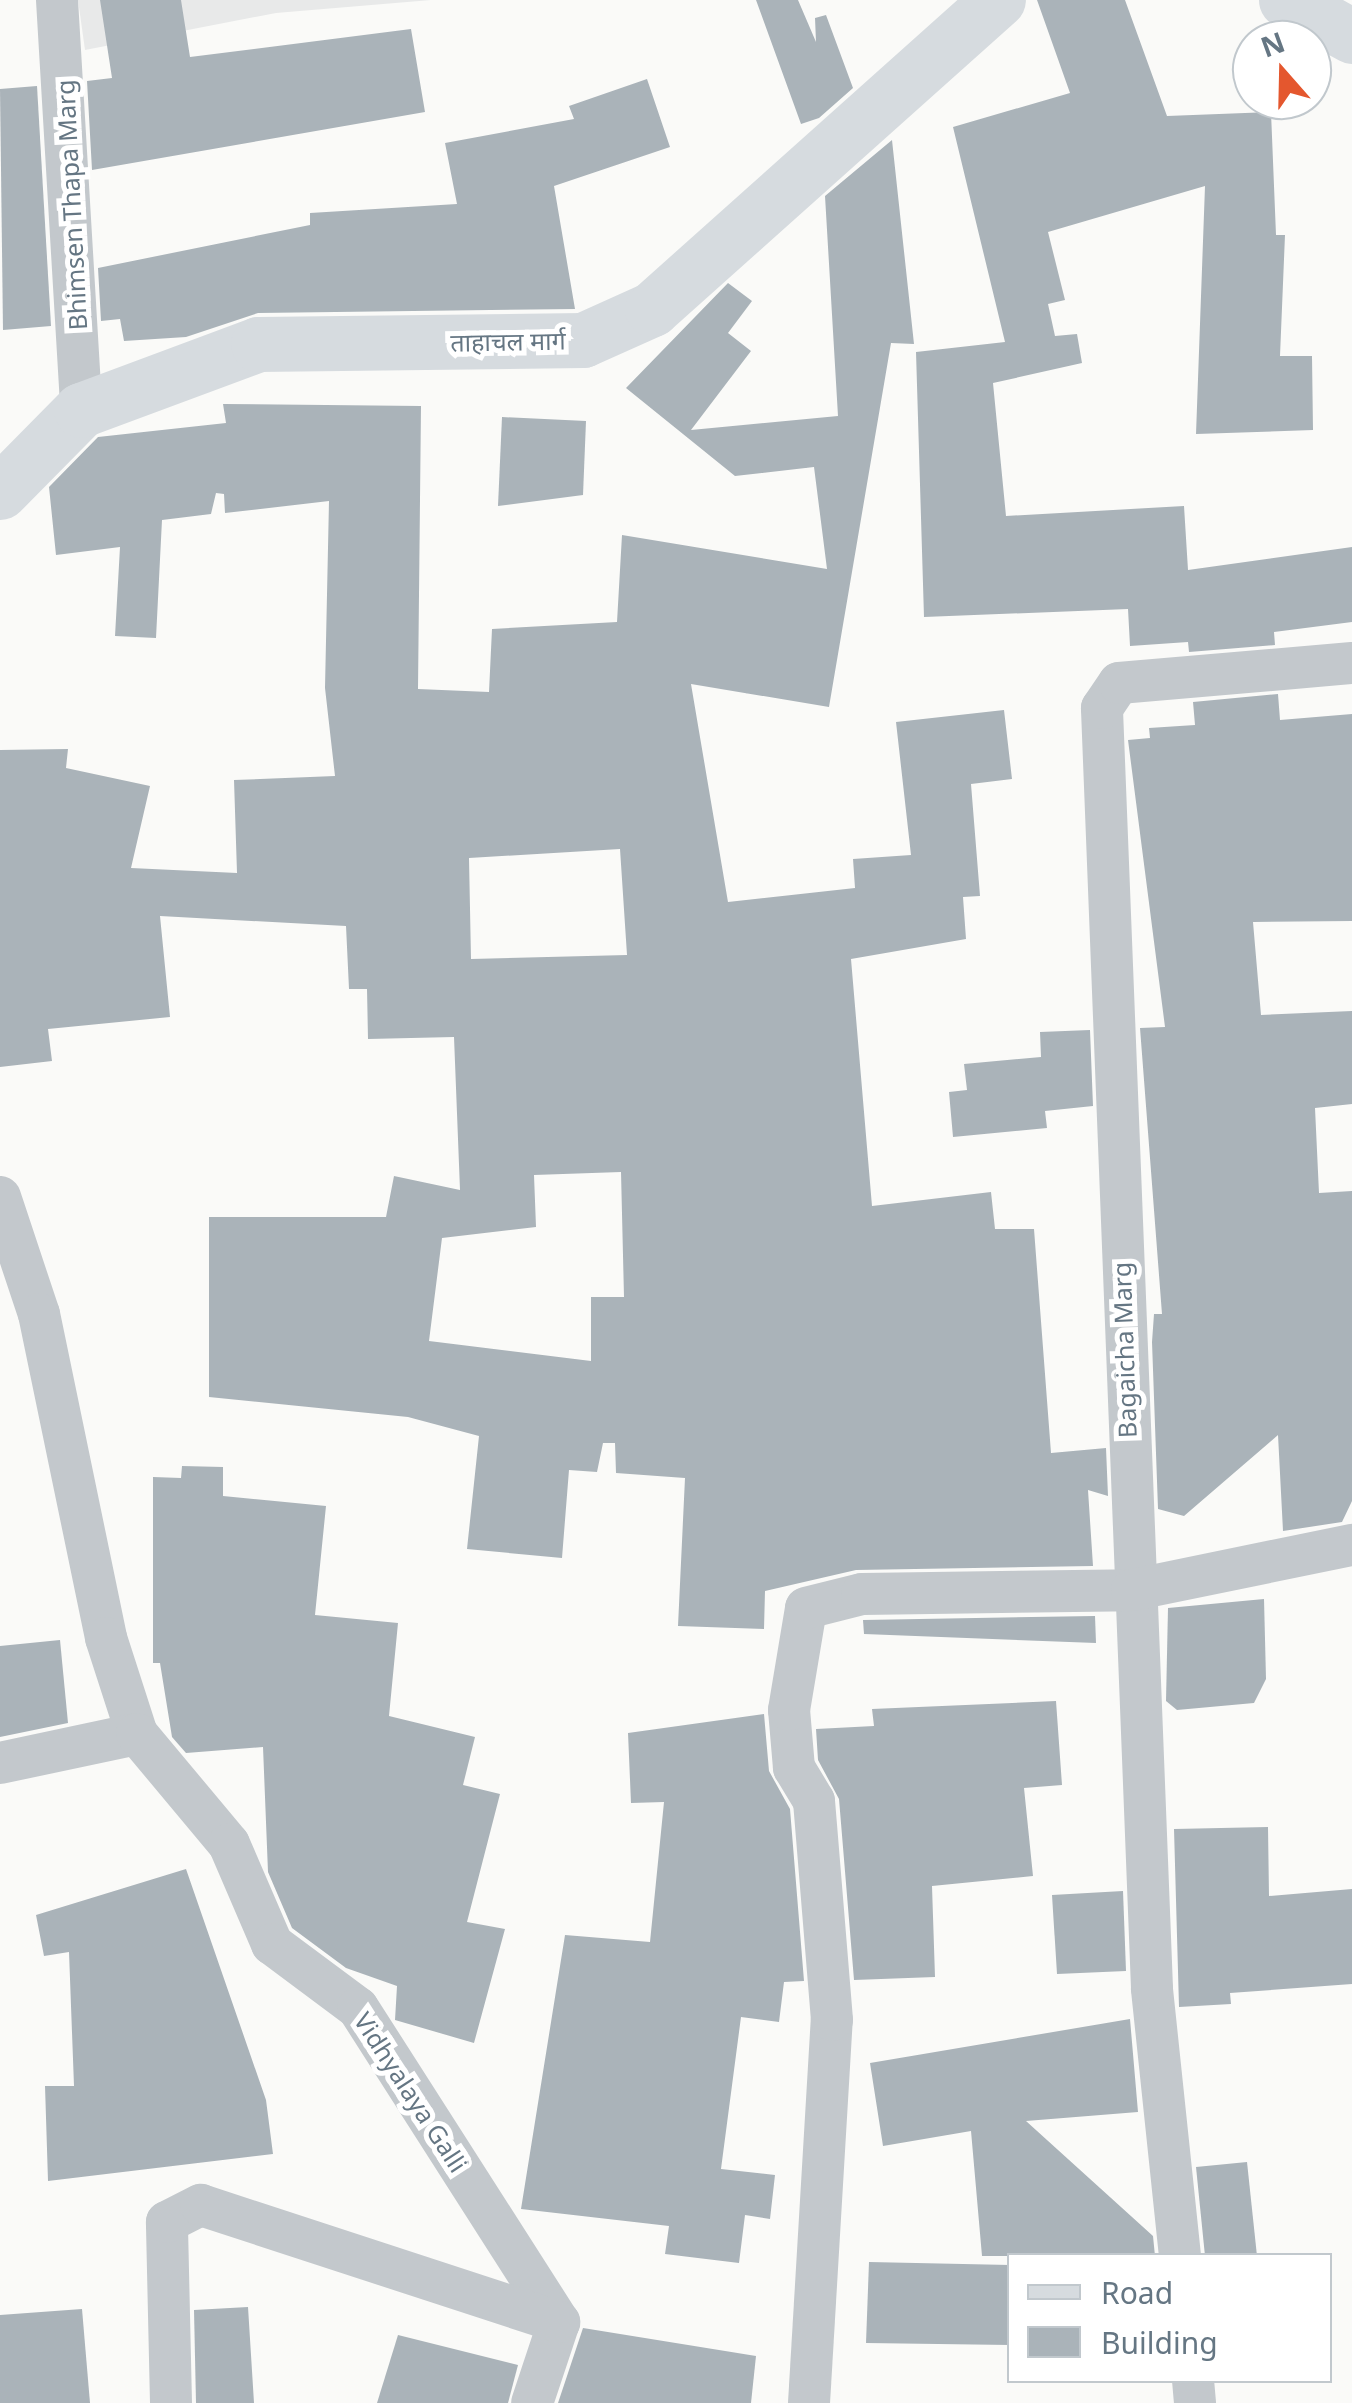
<!DOCTYPE html>
<html>
<head>
<meta charset="utf-8">
<style>
  body { margin:0 }
  #map { position:relative; width:1352px; height:2403px; overflow:hidden; background:#fafaf8; font-family:"Noto Sans","Noto Sans Devanagari",sans-serif }
  div>[style] { position:absolute }
  .built>* { inset:0; background:#e8e9e9 }
  .building>* { inset:0; background:#aab3b9 }
  .street>* { height:42px; margin:-21px; padding:0 21px; transform-origin:21px; border-radius:21px; background:#c3c8cc }
  .secondary>* { height:55px; margin:-27.5px; padding:0 27.5px; transform-origin:27.5px; border-radius:27.5px; background:#d6dbdf }
  span { translate:-50% -50%; white-space:nowrap; text-align:center; line-height:1.15; -webkit-text-stroke:10px #fff; paint-order:stroke }
  .street-label { font-size:25px; color:#657683 }
  .legend { position:absolute; left:1007px; top:2253px; width:325px; height:130px; box-sizing:border-box; background:#fff; border:2px solid #c1c8cd; margin:0; padding:12px 18px; list-style:none; font-size:30px; color:#657683 }
  .legend li { display:flex; align-items:center; gap:20px; height:50px }
  .legend b { width:50px; border:2px solid #c1c8cd }
  .north { position:absolute; left:1232px; top:20px; width:100px; height:100px; box-sizing:border-box; background:#fff; border:2px solid #c1c8cd; border-radius:50%; rotate:340deg; font-size:28px; font-weight:700; line-height:40px; text-align:center; color:#657683 }
  .north::after { content:''; display:block; margin:auto; width:35px; height:45px; background:#e4572e; clip-path:polygon(50% 0,100% 100%,50% 72%,0 100%) }
</style>
</head>
<body>
<div id="map">
  <div class="built">
    <i style="clip-path:polygon(78px 0,431px 0,276px 13px,85px 50px)"></i>
  </div>
  <div class="building">
    <i style="clip-path:polygon(100px 0,181px 0,190px 57px,411px 29px,425px 112px,92px 170px,87px 81px,112px 78px)"></i>
    <i style="clip-path:polygon(756px 0,798px 0,816px 42px,815px 18px,826px 15px,853px 88px,819px 118px,801px 124px)"></i>
    <i style="clip-path:polygon(1037px 0,1125px 0,1167px 116px,1271px 112px,1276px 235px,1285px 235px,1280px 356px,1312px 356px,1313px 430px,1196px 434px,1205px 186px,1048px 232px,1065px 300px,1048px 304px,1055px 336px,1077px 334px,1082px 363px,993px 383px,1006px 516px,1184px 506px,1188px 570px,1352px 547px,1352px 622px,1274px 632px,1275px 645px,1189px 652px,1188px 642px,1130px 646px,1128px 609px,924px 617px,916px 352px,1005px 342px,953px 127px,1070px 93px)"></i>
    <i style="clip-path:polygon(647px 79px,670px 147px,554px 186px,575px 309px,258px 313px,186px 337px,124px 341px,120px 319px,101px 321px,98px 268px,310px 225px,310px 213px,457px 204px,445px 143px,574px 119px,569px 106px)"></i>
    <i style="clip-path:polygon(37px 86px,51px 326px,3px 330px,0 89px)"></i>
    <i style="clip-path:polygon(evenodd,892px 140px,914px 344px,891px 343px,829px 707px,691px 684px,728px 902px,855px 888px,853px 859px,911px 855px,896px 722px,1004px 710px,1012px 779px,971px 784px,980px 896px,963px 897px,966px 939px,851px 959px,872px 1206px,991px 1192px,995px 1229px,1034px 1229px,1051px 1453px,1106px 1448px,1108px 1496px,1088px 1490px,1093px 1566px,856px 1570px,765px 1591px,764px 1629px,678px 1626px,685px 1478px,616px 1473px,615px 1443px,603px 1443px,597px 1472px,569px 1470px,562px 1558px,467px 1549px,479px 1436px,408px 1417px,209px 1397px,209px 1217px,386px 1217px,394px 1176px,460px 1190px,454px 1037px,368px 1039px,367px 989px,349px 989px,346px 926px,160px 916px,170px 1017px,48px 1029px,52px 1061px,0 1067px,0 750px,68px 749px,66px 768px,150px 786px,131px 868px,237px 873px,234px 780px,335px 776px,325px 688px,329px 501px,225px 513px,224px 494px,216px 493px,211px 514px,162px 520px,156px 638px,115px 636px,120px 547px,56px 555px,49px 487px,98px 437px,226px 423px,223px 404px,421px 406px,418px 689px,489px 692px,492px 629px,617px 622px,622px 535px,827px 569px,814px 467px,735px 476px,626px 388px,728px 283px,752px 301px,728px 333px,751px 351px,691px 430px,838px 416px,825px 196px,892px 140px,620px 849px,627px 955px,471px 959px,469px 858px,620px 849px,892px 140px,621px 1172px,624px 1297px,591px 1297px,591px 1361px,429px 1341px,442px 1238px,536px 1227px,534px 1175px,621px 1172px)"></i>
    <i style="clip-path:polygon(502px 417px,586px 421px,583px 495px,498px 506px)"></i>
    <i style="clip-path:polygon(1278px 694px,1280px 720px,1352px 714px,1352px 921px,1253px 922px,1261px 1015px,1352px 1011px,1352px 1104px,1315px 1108px,1319px 1193px,1352px 1191px,1352px 1501px,1342px 1522px,1283px 1531px,1278px 1435px,1184px 1516px,1158px 1509px,1152px 1342px,1154px 1314px,1162px 1314px,1140px 1028px,1165px 1027px,1128px 740px,1150px 738px,1149px 728px,1195px 725px,1193px 702px)"></i>
    <i style="clip-path:polygon(1090px 1030px,1093px 1106px,1045px 1111px,1047px 1128px,953px 1137px,949px 1092px,967px 1090px,964px 1064px,1041px 1057px,1040px 1032px)"></i>
    <i style="clip-path:polygon(182px 1466px,223px 1467px,223px 1496px,326px 1506px,315px 1615px,398px 1623px,389px 1716px,475px 1737px,463px 1785px,500px 1794px,467px 1922px,505px 1929px,474px 2043px,395px 2020px,397px 1986px,346px 1968px,292px 1928px,268px 1872px,263px 1747px,186px 1753px,172px 1737px,160px 1663px,153px 1663px,153px 1477px,181px 1478px)"></i>
    <i style="clip-path:polygon(1264px 1599px,1266px 1679px,1254px 1703px,1177px 1710px,1166px 1701px,1168px 1608px)"></i>
    <i style="clip-path:polygon(1095px 1616px,1096px 1643px,864px 1634px,863px 1620px)"></i>
    <i style="clip-path:polygon(60px 1640px,68px 1723px,0 1737px,0 1646px)"></i>
    <i style="clip-path:polygon(1056px 1701px,1062px 1785px,1024px 1788px,1033px 1876px,932px 1886px,935px 1977px,854px 1980px,839px 1799px,818px 1760px,816px 1729px,874px 1726px,872px 1709px)"></i>
    <i style="clip-path:polygon(764px 1714px,769px 1771px,790px 1809px,804px 1981px,784px 1982px,779px 2022px,741px 2017px,721px 2169px,775px 2175px,770px 2219px,745px 2215px,739px 2263px,665px 2254px,669px 2226px,521px 2209px,565px 1935px,650px 1942px,664px 1802px,631px 1803px,628px 1733px)"></i>
    <i style="clip-path:polygon(1268px 1827px,1269px 1896px,1352px 1889px,1352px 1984px,1230px 1993px,1231px 2004px,1179px 2007px,1174px 1829px)"></i>
    <i style="clip-path:polygon(186px 1869px,266px 2100px,273px 2154px,48px 2181px,45px 2086px,74px 2086px,69px 1952px,44px 1956px,36px 1915px)"></i>
    <i style="clip-path:polygon(1123px 1891px,1126px 1971px,1057px 1974px,1052px 1895px)"></i>
    <i style="clip-path:polygon(1130px 2019px,1138px 2112px,1026px 2121px,1153px 2236px,1155px 2256px,982px 2256px,971px 2131px,883px 2146px,870px 2063px)"></i>
    <i style="clip-path:polygon(1247px 2162px,1257px 2256px,1205px 2256px,1196px 2167px)"></i>
    <i style="clip-path:polygon(869px 2262px,1010px 2265px,1010px 2345px,866px 2343px)"></i>
    <i style="clip-path:polygon(248px 2307px,254px 2403px,196px 2403px,194px 2310px)"></i>
    <i style="clip-path:polygon(82px 2309px,90px 2403px,0 2403px,0 2315px)"></i>
    <i style="clip-path:polygon(583px 2328px,756px 2356px,751px 2403px,558px 2403px)"></i>
    <i style="clip-path:polygon(398px 2335px,518px 2365px,508px 2403px,377px 2403px)"></i>
  </div>
  <div class="street">
    <i style="left:57px;top:0;width:411px;rotate:86.6deg"></i>
    <i style="left:0;top:1197px;width:123px;rotate:71.6deg"></i>
    <i style="left:39px;top:1314px;width:331px;rotate:78.3deg"></i>
    <i style="left:106px;top:1638px;width:101px;rotate:72.1deg"></i>
    <i style="left:0;top:1763px;width:140px;rotate:-12deg"></i>
    <i style="left:137px;top:1734px;width:143px;rotate:50.1deg"></i>
    <i style="left:229px;top:1844px;width:109px;rotate:66.7deg"></i>
    <i style="left:272px;top:1944px;width:107px;rotate:36.7deg"></i>
    <i style="left:358px;top:2008px;width:373px;rotate:57.4deg"></i>
    <i style="left:559px;top:2322px;width:85px;rotate:108.4deg"></i>
    <i style="left:1180px;top:2256px;width:269px;rotate:-96deg"></i>
    <i style="left:1152px;top:1988px;width:1281px;rotate:-92.24deg"></i>
    <i style="left:1102px;top:708px;width:30px;rotate:-56deg"></i>
    <i style="left:1119px;top:683px;width:234px;rotate:-4.9deg"></i>
    <i style="left:1193px;top:2380px;width:23px;rotate:85deg"></i>
    <i style="left:171px;top:2403px;width:181px;rotate:-91.3deg"></i>
    <i style="left:167px;top:2222px;width:38px;rotate:-27deg"></i>
    <i style="left:201px;top:2205px;width:377px;rotate:18.1deg"></i>
    <i style="left:809px;top:2403px;width:384px;rotate:-86.6deg"></i>
    <i style="left:832px;top:2020px;width:220px;rotate:-94.7deg"></i>
    <i style="left:814px;top:1801px;width:39px;rotate:-121deg"></i>
    <i style="left:794px;top:1768px;width:58px;rotate:-94.9deg"></i>
    <i style="left:789px;top:1710px;width:103px;rotate:-80.5deg"></i>
    <i style="left:806px;top:1608px;width:58px;rotate:-14deg"></i>
    <i style="left:862px;top:1594px;width:270px;rotate:-0.8deg"></i>
    <i style="left:1132px;top:1590px;width:225px;rotate:-11.6deg"></i>
  </div>
  <div class="secondary">
    <i style="left:1286px;top:0;width:75px;rotate:28.6deg"></i>
    <i style="left:0;top:492px;width:115px;rotate:-45.4deg"></i>
    <i style="left:81px;top:410px;width:189px;rotate:-20.4deg"></i>
    <i style="left:258px;top:344px;width:325px;rotate:-0.7deg"></i>
    <i style="left:583px;top:340px;width:76px;rotate:-24.2deg"></i>
    <i style="left:652px;top:309px;width:464px;rotate:-41.8deg"></i>
  </div>
  <div class="street-label">
    <span style="left:71px;top:205px;rotate:-93deg">Bhimsen Thapa Marg</span>
    <span style="left:508px;top:341px;rotate:-1deg">ताहाचल मार्ग</span>
    <span style="left:1124px;top:1350px;rotate:-92deg">Bagaicha Marg</span>
    <span style="left:411px;top:2092px;rotate:57deg">Vidhyalaya Galli</span>
  </div>
  <ul class="legend">
  <li><b style="height:12px;background:#d6dbdf"></b>Road</li>
  <li><b style="height:28px;background:#aab3b9"></b>Building</li>
  </ul>
  <div class="north">N</div>
</div>
</body>
</html>
